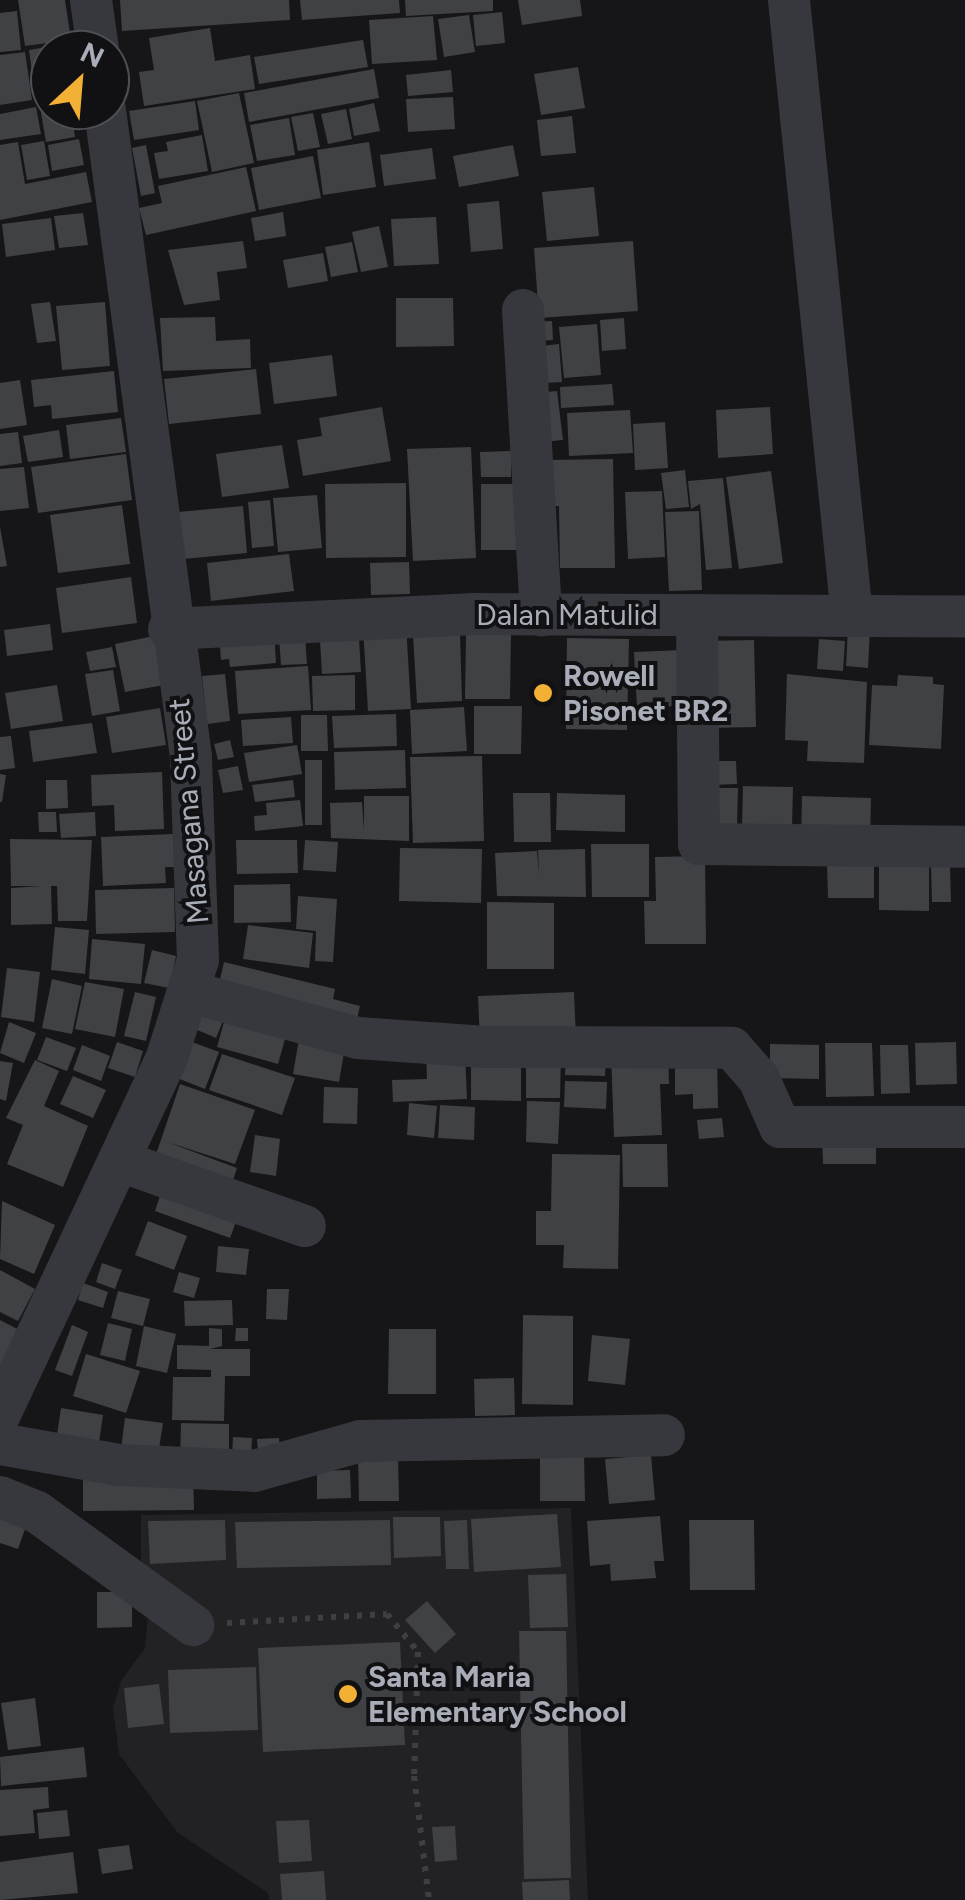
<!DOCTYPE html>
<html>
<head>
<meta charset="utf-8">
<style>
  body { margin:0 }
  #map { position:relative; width:965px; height:1900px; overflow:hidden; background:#161618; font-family:Figtree,sans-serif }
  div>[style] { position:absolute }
  .built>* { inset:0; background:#222225 }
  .building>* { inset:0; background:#404145 }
  .path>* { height:6px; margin-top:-3px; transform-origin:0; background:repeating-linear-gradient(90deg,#3d3f44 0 5px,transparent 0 13px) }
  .minor>* { height:42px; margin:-21px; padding:0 21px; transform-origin:21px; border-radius:21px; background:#37383d }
  .dots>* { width:28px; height:28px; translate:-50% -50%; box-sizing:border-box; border:5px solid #111113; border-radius:50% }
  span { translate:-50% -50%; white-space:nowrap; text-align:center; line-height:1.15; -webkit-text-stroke:8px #111113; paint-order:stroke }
  .street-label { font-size:30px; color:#a8adb8 }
  .poi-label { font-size:30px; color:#a8adb8; font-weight:700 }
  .left { translate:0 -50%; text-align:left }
  .north { position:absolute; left:30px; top:30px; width:100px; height:100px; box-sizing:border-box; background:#111113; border:2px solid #4d4f55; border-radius:50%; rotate:26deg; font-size:28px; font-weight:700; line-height:40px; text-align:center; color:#a8adb8 }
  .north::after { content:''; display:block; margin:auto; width:35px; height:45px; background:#f2b134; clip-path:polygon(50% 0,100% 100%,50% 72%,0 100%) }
</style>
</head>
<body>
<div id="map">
  <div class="built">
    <i style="clip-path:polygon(571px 1508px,588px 1900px,269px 1900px,268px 1893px,177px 1832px,119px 1754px,113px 1708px,121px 1681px,145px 1648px,152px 1573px,141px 1563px,141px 1515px)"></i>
  </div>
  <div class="building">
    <i style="clip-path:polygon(18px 0,65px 0,71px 40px,25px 46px)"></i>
    <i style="clip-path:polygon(120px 0,289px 0,290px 20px,122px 31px)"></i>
    <i style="clip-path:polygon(300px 0,399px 0,400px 13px,302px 20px)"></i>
    <i style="clip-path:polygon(405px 0,493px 0,493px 11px,406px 16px)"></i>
    <i style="clip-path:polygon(518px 0,580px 0,582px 16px,522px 25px)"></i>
    <i style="clip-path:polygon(17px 11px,21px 50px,0 52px,0 13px)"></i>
    <i style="clip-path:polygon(502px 12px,505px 43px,476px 46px,473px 15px)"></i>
    <i style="clip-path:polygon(469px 15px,475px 52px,444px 57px,438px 19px)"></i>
    <i style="clip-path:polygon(433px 16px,437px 60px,372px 64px,369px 20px)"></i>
    <i style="clip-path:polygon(210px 28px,215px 61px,250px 55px,255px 89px,144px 106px,139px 72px,154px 70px,149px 38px)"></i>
    <i style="clip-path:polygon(363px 40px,368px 67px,259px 84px,254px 57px)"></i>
    <i style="clip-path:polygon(74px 42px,75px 50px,50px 50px,50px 70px,32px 73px,29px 50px)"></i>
    <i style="clip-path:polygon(25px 52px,32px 100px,0 105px,0 55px)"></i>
    <i style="clip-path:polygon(578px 67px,585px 108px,541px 115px,534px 74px)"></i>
    <i style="clip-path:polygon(374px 69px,379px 98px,249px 122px,244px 93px)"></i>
    <i style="clip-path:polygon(451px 70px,453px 92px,408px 96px,406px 75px)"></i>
    <i style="clip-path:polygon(50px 74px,50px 100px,35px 102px,32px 76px)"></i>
    <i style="clip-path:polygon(239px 93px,254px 163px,212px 172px,197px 101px)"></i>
    <i style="clip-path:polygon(453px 97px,455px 129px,408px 132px,406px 99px)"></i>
    <i style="clip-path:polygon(195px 101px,199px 130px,134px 140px,129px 111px)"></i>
    <i style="clip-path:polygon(374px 103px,380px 131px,354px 136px,349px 109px)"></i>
    <i style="clip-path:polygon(50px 105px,71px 110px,75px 137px,46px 142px,40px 107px)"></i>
    <i style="clip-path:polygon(36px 107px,41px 134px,0 140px,0 114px)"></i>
    <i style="clip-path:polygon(346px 109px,352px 139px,328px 144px,321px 114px)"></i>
    <i style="clip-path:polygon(313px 113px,320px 147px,298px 151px,291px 117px)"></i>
    <i style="clip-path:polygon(572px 116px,576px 153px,541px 156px,537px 120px)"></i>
    <i style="clip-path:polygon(289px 118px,295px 155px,257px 161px,250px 125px)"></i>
    <i style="clip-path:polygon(202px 135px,208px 171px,159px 179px,154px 153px,168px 151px,166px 142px)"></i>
    <i style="clip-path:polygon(79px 139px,84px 165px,52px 171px,48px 145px)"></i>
    <i style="clip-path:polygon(44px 141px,50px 176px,27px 180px,21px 145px)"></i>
    <i style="clip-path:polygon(18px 142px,25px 184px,86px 172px,92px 202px,0 220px,0 145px)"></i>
    <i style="clip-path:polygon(369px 142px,376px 187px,323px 195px,317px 150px)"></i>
    <i style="clip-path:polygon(146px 145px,155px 193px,141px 196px,132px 148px)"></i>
    <i style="clip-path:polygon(513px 145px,519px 176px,459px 187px,453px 156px)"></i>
    <i style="clip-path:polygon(432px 148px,436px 179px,384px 186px,380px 155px)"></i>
    <i style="clip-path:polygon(313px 156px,321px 198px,259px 210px,251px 168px)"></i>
    <i style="clip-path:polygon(246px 167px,256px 211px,146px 235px,139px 208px,162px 203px,158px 186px)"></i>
    <i style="clip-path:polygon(594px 187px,599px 236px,547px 241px,542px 192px)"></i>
    <i style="clip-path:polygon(499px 201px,503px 249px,471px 252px,467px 204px)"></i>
    <i style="clip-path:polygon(283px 212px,286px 236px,255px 241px,251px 218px)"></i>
    <i style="clip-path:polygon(83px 213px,88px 245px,59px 248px,54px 216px)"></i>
    <i style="clip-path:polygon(436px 217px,439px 264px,394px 266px,391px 219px)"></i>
    <i style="clip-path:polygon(51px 218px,55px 250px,6px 257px,2px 224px)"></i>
    <i style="clip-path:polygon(379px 226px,388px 267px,361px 272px,352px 232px)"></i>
    <i style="clip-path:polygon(243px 241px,247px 268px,217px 272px,220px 300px,184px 305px,168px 250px)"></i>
    <i style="clip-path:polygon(633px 241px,638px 311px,539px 318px,534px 248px)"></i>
    <i style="clip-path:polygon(352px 242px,358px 272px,331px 277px,325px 247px)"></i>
    <i style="clip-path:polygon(323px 253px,328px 281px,288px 288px,283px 260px)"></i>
    <i style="clip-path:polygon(396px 298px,453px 298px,454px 346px,396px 347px)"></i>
    <i style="clip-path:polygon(50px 302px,56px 341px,37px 343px,31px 304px)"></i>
    <i style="clip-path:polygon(105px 302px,110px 366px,62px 370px,56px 306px)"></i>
    <i style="clip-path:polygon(215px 317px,216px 341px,250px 339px,251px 368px,163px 371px,160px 318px)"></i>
    <i style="clip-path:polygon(624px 318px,626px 349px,602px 351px,600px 320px)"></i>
    <i style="clip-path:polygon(552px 321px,553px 340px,534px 341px,532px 322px)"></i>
    <i style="clip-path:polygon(597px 324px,601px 375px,564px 378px,559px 327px)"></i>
    <i style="clip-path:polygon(559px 344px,562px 382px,544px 383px,541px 346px)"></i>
    <i style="clip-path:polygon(332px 355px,337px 396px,274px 404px,269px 363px)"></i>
    <i style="clip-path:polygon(256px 369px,261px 414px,169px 424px,164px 379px)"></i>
    <i style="clip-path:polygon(114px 371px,118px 412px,52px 419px,51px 405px,34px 407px,31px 380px)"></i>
    <i style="clip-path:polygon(20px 380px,27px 425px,0 429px,0 383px)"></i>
    <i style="clip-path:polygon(612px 384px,614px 405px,561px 408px,560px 387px)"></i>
    <i style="clip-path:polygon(557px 391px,563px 440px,542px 442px,536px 393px)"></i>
    <i style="clip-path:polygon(382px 407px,391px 461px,303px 476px,297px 440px,322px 436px,319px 418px)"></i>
    <i style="clip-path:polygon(770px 407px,773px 454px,718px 458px,716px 410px)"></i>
    <i style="clip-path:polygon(630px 410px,633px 453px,569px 456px,567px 413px)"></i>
    <i style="clip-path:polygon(121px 418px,126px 452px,70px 459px,66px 425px)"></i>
    <i style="clip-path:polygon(665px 422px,668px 468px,635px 470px,633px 424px)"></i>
    <i style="clip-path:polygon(59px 430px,63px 457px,28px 462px,23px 436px)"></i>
    <i style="clip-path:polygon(18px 432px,22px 463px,0 466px,0 434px)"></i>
    <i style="clip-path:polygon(282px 445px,289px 488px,222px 497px,216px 454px)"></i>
    <i style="clip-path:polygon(471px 447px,476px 558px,413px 561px,407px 449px)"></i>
    <i style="clip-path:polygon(511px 451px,511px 477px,481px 477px,480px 452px)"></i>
    <i style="clip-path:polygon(126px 454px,132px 500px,38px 513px,31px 467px)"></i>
    <i style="clip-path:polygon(613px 459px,615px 568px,560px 568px,559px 506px,547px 506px,546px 460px)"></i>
    <i style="clip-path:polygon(24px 467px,29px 508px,0 511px,0 469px)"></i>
    <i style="clip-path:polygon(685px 470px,689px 507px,666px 509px,661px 473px)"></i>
    <i style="clip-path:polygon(771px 471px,783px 563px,739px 569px,726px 477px)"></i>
    <i style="clip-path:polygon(723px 478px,732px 568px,706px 570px,700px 504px,691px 509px,688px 481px)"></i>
    <i style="clip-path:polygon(406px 483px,406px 557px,326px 558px,325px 484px)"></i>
    <i style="clip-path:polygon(481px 484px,526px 484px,527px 550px,481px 550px)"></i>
    <i style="clip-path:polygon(662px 491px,665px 557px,628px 559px,625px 492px)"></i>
    <i style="clip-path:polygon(317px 495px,322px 548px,278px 552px,273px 498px)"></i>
    <i style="clip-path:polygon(270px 500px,274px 546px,252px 548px,248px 502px)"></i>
    <i style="clip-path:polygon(122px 505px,130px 564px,58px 573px,50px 515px)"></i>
    <i style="clip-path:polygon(243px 506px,247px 553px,183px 559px,178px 512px)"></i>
    <i style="clip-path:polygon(699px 511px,702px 590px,669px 591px,665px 512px)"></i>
    <i style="clip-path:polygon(0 527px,7px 566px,0 567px)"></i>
    <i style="clip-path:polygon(289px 554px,294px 591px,211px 601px,207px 563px)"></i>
    <i style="clip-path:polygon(409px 562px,410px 594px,371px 595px,370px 563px)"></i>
    <i style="clip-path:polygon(131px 577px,137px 623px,62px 633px,56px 588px)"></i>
    <i style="clip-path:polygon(358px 622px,361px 672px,322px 674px,319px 624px)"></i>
    <i style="clip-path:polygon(50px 624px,53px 650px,7px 656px,4px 630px)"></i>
    <i style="clip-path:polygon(406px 624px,411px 709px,368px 711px,363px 627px)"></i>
    <i style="clip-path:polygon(848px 628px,870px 629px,868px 668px,846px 666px)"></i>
    <i style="clip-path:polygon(274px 629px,276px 663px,230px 667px,229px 659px,221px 660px,219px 633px)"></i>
    <i style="clip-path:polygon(466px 632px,511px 632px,510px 699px,465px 699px)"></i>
    <i style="clip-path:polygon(460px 634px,462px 701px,417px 703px,413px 635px)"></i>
    <i style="clip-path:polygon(305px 635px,307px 664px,281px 665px,279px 637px)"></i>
    <i style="clip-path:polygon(154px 636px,164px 685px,125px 692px,115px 644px)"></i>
    <i style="clip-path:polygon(567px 638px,629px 639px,627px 730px,566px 729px)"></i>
    <i style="clip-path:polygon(819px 639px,845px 641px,843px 671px,817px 669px)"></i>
    <i style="clip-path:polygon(754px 640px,756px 727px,708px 728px,705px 641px)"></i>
    <i style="clip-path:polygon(112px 647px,116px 667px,90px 671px,86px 652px)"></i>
    <i style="clip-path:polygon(683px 650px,685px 706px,637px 707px,634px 652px)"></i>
    <i style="clip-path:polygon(308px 666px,311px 710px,238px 714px,235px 671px)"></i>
    <i style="clip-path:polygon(113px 670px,120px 711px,92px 716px,85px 674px)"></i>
    <i style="clip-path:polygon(225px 674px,230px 721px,207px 724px,202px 676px)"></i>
    <i style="clip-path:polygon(787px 674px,867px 682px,864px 763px,807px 761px,808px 741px,785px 740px)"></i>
    <i style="clip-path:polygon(355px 675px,355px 710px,313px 711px,312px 676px)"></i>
    <i style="clip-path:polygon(898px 675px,933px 677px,933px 684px,944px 685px,941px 749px,869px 745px,872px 685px,897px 686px)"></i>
    <i style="clip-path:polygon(57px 685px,63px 721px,11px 729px,5px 693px)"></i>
    <i style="clip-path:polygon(474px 706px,522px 706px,521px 754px,474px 754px)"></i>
    <i style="clip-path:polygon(464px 707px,467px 751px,412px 754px,410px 710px)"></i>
    <i style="clip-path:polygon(160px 708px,166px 745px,112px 753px,106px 717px)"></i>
    <i style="clip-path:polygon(396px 714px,397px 746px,334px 748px,332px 716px)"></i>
    <i style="clip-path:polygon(301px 715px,327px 715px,328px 751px,301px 751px)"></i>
    <i style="clip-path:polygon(291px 717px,293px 743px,243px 746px,241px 720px)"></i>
    <i style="clip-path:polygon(92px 723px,97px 753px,33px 762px,29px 731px)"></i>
    <i style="clip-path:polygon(11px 736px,15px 768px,0 770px,0 737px)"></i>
    <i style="clip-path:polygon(230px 740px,234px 757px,218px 760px,214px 744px)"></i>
    <i style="clip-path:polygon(297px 745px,302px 774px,249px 782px,244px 753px)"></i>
    <i style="clip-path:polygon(405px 750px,406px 788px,335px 790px,334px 752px)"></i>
    <i style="clip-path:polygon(482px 756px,484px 841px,413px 843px,410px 757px)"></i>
    <i style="clip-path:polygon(305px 760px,322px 760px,322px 825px,305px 825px)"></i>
    <i style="clip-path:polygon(711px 761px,736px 761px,737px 784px,712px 785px)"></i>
    <i style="clip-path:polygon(238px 766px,243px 790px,223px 793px,218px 770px)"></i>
    <i style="clip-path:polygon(162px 772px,164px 829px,115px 831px,114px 805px,92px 806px,91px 775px)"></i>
    <i style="clip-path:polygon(0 774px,6px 775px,2px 802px,0 802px)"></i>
    <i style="clip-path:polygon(46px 780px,67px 780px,68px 808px,46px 809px)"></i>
    <i style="clip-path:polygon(293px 780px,295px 797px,255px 802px,252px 785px)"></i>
    <i style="clip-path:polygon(743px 786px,793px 787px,792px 827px,742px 826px)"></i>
    <i style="clip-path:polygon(712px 788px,738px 788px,737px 827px,712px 826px)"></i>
    <i style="clip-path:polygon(513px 793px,550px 793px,551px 842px,514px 842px)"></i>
    <i style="clip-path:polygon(557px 793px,625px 795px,625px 832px,556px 830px)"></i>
    <i style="clip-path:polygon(364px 796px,409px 796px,409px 841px,331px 838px,330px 803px,362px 802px,364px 830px)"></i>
    <i style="clip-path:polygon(802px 796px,871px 798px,870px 842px,801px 840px)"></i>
    <i style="clip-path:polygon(300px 800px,303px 826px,255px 831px,254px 816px,267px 815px,266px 803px)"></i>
    <i style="clip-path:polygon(38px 812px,56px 812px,57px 832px,39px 832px)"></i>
    <i style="clip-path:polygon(95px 812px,96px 836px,61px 838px,59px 814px)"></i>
    <i style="clip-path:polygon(173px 834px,175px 867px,165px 867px,166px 883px,103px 886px,101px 837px)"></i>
    <i style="clip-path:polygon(10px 839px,92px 840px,87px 921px,58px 921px,57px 886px,51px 886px,52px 924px,11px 925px,11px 888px,41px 886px,11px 886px)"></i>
    <i style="clip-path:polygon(236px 840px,297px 840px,298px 873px,237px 874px)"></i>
    <i style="clip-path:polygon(305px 840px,338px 842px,336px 872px,303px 870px)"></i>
    <i style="clip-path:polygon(591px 844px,649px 844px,649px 897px,592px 897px)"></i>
    <i style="clip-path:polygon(400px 848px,482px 849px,481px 903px,399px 901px)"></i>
    <i style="clip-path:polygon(585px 849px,586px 897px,497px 896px,495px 853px,537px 851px,539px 874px,538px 850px)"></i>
    <i style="clip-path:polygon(705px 856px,706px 944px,645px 944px,644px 901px,656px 901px,655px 857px)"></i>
    <i style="clip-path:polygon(879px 861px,929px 862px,929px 911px,879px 910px)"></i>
    <i style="clip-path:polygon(874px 862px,874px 898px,828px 898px,827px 863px)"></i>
    <i style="clip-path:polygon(931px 866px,950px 866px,951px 902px,932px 902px)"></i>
    <i style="clip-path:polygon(290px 884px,291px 922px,234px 923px,234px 885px)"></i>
    <i style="clip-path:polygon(174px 888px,175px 932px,96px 934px,95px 890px)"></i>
    <i style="clip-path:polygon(298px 896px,337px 899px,333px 962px,315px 961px,316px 931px,296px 929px)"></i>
    <i style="clip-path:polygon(487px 902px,554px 903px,554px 969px,487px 969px)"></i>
    <i style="clip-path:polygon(248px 925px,313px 933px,309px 968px,243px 959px)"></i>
    <i style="clip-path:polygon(55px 927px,89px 930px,85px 974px,51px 970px)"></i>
    <i style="clip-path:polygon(92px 939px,145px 944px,141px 984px,89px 979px)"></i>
    <i style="clip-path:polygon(152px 950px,176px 956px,169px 988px,144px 983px)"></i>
    <i style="clip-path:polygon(224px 962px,335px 989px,333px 999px,360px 1006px,353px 1035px,215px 1001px)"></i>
    <i style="clip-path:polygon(7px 968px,40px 972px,34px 1022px,1px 1017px)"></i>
    <i style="clip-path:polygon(52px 979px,82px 986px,72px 1034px,42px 1028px)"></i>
    <i style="clip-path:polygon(85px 982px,124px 989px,115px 1037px,75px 1029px)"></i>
    <i style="clip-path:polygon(135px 992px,156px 997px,146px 1041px,124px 1036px)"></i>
    <i style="clip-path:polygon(574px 992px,576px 1038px,480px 1041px,478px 996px)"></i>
    <i style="clip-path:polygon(207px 1002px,227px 1011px,216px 1038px,195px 1029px)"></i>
    <i style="clip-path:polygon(228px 1008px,289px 1025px,278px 1064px,217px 1047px)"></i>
    <i style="clip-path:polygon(9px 1022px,36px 1033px,24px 1063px,0 1053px)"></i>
    <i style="clip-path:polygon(300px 1033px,346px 1041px,339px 1082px,293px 1074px)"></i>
    <i style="clip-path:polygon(46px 1037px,76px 1048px,67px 1071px,37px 1060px)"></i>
    <i style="clip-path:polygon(117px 1042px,143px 1051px,135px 1077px,108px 1068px)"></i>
    <i style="clip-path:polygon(192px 1042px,219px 1052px,205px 1089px,177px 1078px)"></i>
    <i style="clip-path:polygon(956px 1042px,957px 1084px,916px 1085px,915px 1043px)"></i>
    <i style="clip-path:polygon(825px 1043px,872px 1043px,874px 1096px,826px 1097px)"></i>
    <i style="clip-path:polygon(770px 1044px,819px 1045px,819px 1079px,770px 1078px)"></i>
    <i style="clip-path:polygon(82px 1045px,110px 1056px,101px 1081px,73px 1070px)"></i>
    <i style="clip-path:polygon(880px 1045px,908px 1045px,910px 1093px,881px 1094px)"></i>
    <i style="clip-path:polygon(526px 1050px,561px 1051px,560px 1098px,526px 1098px)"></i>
    <i style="clip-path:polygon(465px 1051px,467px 1099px,393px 1102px,392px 1080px,427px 1079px,426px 1052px)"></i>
    <i style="clip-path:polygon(471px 1051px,521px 1052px,521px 1101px,471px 1100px)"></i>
    <i style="clip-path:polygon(668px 1052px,669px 1084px,660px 1084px,662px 1135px,614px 1137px,611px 1053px)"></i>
    <i style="clip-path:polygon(566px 1053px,606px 1054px,605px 1076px,565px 1075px)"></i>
    <i style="clip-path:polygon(222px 1054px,295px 1078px,282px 1115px,209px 1090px)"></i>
    <i style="clip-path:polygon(675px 1054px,717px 1054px,718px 1108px,693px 1109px,693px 1094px,675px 1095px)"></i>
    <i style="clip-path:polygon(35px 1060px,59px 1071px,44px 1106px,88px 1126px,63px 1187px,7px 1164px,23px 1125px,6px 1118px)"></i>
    <i style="clip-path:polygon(0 1061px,13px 1063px,6px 1101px,0 1099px)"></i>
    <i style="clip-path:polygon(73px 1076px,106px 1090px,93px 1118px,60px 1104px)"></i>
    <i style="clip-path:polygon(565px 1081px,607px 1082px,606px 1109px,564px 1107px)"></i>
    <i style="clip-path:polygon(180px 1084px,255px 1110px,235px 1164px,167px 1142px,237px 1168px,228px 1195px,152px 1166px)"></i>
    <i style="clip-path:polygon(324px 1087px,358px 1088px,357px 1124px,323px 1123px)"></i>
    <i style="clip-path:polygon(527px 1101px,560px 1102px,558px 1144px,526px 1142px)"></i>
    <i style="clip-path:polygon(409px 1103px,437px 1106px,434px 1138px,407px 1135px)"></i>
    <i style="clip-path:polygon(440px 1105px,475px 1107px,474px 1140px,438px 1138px)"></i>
    <i style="clip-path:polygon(722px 1118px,724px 1137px,699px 1139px,697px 1120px)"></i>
    <i style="clip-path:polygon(255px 1135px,280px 1139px,276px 1176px,250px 1172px)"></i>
    <i style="clip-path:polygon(822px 1135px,876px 1135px,876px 1164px,823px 1164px)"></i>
    <i style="clip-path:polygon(622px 1144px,667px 1144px,668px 1187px,623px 1187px)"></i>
    <i style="clip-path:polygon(552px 1154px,620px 1155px,618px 1269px,563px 1268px,564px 1245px,536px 1245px,536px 1211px,551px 1211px)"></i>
    <i style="clip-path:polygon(164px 1184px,240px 1211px,230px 1238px,155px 1211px)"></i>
    <i style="clip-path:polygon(2px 1201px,55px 1225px,34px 1274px,0 1259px)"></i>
    <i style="clip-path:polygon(148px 1221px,187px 1236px,174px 1270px,135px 1255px)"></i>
    <i style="clip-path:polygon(218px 1246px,249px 1249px,246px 1275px,216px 1272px)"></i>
    <i style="clip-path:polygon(102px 1263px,122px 1270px,115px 1289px,96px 1282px)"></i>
    <i style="clip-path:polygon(0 1270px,35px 1289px,18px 1321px,0 1312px)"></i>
    <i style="clip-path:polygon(179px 1272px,200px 1278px,194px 1298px,173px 1292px)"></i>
    <i style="clip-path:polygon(83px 1283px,108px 1292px,103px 1308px,78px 1300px)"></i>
    <i style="clip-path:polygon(267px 1289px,289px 1289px,287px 1320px,266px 1319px)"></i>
    <i style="clip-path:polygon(118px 1291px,150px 1299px,143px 1326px,111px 1318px)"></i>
    <i style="clip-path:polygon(232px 1300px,233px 1325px,185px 1326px,184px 1301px)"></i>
    <i style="clip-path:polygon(523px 1315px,573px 1316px,573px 1405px,522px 1404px)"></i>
    <i style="clip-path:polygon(0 1320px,23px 1332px,0 1373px)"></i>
    <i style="clip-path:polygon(108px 1323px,132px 1329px,125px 1361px,100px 1355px)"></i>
    <i style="clip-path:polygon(72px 1325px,88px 1332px,72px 1376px,55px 1370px)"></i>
    <i style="clip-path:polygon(144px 1326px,176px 1334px,167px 1373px,136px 1366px)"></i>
    <i style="clip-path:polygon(209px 1328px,222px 1329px,222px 1346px,210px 1349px,250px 1349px,250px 1376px,225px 1376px,224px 1421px,172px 1420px,173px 1377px,211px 1377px,211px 1370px,177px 1369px,177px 1345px,209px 1346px)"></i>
    <i style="clip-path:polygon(236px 1328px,248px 1328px,248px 1341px,235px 1341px)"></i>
    <i style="clip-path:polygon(389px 1329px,436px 1329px,436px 1394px,388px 1394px)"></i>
    <i style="clip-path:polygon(592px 1335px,630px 1339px,625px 1385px,588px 1381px)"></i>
    <i style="clip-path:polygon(86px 1354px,140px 1371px,126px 1413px,73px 1396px)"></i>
    <i style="clip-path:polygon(514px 1378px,515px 1415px,475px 1416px,474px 1379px)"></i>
    <i style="clip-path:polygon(61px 1408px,103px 1415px,98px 1449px,56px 1442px)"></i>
    <i style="clip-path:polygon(125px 1418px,163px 1423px,157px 1462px,120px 1457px)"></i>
    <i style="clip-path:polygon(181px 1423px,229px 1424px,229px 1462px,180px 1461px)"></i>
    <i style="clip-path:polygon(233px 1437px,252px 1438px,251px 1459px,232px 1458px)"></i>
    <i style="clip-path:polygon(279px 1438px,281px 1460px,259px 1461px,257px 1439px)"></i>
    <i style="clip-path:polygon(540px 1453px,584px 1453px,585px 1501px,540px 1501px)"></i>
    <i style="clip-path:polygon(398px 1455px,399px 1501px,359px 1501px,358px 1456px)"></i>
    <i style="clip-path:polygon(651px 1455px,655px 1500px,609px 1504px,605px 1459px)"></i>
    <i style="clip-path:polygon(193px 1470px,194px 1510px,83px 1511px,83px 1471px)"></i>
    <i style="clip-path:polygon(350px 1470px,351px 1498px,317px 1499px,317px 1471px)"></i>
    <i style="clip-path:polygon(0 1507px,30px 1515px,18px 1549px,0 1543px)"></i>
    <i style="clip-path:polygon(557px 1514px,561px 1567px,474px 1572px,471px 1519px)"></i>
    <i style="clip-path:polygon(660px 1516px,664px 1561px,654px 1561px,656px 1578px,611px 1581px,610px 1564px,590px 1566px,587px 1521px)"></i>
    <i style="clip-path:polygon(393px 1517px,440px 1517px,441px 1556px,394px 1558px)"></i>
    <i style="clip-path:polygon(225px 1520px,226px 1560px,150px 1564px,148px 1521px)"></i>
    <i style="clip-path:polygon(390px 1520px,391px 1565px,237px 1568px,235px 1522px)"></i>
    <i style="clip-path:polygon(467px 1520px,469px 1569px,446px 1569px,444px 1521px)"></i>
    <i style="clip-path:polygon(689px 1520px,754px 1520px,755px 1590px,690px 1590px)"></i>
    <i style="clip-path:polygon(566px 1574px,568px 1627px,530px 1628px,528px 1575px)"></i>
    <i style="clip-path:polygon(97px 1592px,132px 1592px,132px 1627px,97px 1628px)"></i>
    <i style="clip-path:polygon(427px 1601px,456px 1634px,435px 1653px,405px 1620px)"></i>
    <i style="clip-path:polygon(519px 1631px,566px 1631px,571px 1878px,524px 1879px)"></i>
    <i style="clip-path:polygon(400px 1642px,405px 1745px,263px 1752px,258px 1648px)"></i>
    <i style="clip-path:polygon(256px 1667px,258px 1730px,170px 1733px,168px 1670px)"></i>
    <i style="clip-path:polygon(159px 1684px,164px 1724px,128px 1728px,124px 1688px)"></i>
    <i style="clip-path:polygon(35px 1698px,41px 1746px,8px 1750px,1px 1703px)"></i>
    <i style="clip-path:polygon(84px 1747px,87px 1777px,1px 1786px,0 1757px)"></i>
    <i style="clip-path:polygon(48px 1787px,49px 1808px,33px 1810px,35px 1833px,0 1836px,0 1790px)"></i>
    <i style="clip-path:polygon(67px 1810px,70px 1836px,39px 1839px,37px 1813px)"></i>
    <i style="clip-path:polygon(309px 1820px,312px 1861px,279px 1863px,276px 1821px)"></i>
    <i style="clip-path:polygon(455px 1826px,457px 1860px,435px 1862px,432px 1827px)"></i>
    <i style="clip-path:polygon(129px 1845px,133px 1869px,102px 1874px,98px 1849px)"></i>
    <i style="clip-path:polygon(73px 1852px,78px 1893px,0 1900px,0 1862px)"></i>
    <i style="clip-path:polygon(324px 1871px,326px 1900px,282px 1900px,280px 1874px)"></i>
    <i style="clip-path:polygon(569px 1880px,570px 1900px,523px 1900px,522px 1882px)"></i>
  </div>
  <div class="path">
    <i style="left:227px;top:1623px;width:160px;rotate:-3.2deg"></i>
    <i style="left:387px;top:1614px;width:49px;rotate:50.8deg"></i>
    <i style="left:418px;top:1652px;width:124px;rotate:91.8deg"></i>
    <i style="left:414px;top:1776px;width:125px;rotate:83.1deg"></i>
  </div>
  <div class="minor">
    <i style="left:91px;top:0;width:50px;rotate:82deg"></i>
    <i style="left:789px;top:0;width:619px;rotate:84.16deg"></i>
    <i style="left:523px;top:310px;width:306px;rotate:86.6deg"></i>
    <i style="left:697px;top:615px;width:229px;rotate:89.5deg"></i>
    <i style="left:699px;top:844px;width:266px;rotate:0.6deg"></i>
    <i style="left:169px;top:629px;width:302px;rotate:-2.8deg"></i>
    <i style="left:471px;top:614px;width:494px;rotate:0.3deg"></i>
    <i style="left:190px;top:992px;width:174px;rotate:15.3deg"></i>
    <i style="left:358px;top:1038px;width:128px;rotate:4deg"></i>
    <i style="left:486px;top:1047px;width:246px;rotate:0.2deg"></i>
    <i style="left:732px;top:1048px;width:41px;rotate:48.9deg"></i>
    <i style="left:759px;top:1079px;width:52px;rotate:66.4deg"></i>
    <i style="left:780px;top:1127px;width:185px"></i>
    <i style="left:120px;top:1161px;width:196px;rotate:19.4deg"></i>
    <i style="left:0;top:1414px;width:394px;rotate:-64.9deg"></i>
    <i style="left:167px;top:1057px;width:102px;rotate:-72.3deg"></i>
    <i style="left:198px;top:960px;width:203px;rotate:-92deg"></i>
    <i style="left:191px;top:757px;width:653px;rotate:-97.57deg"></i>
    <i style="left:0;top:1444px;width:121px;rotate:10deg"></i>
    <i style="left:119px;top:1465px;width:135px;rotate:2.5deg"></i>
    <i style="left:254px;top:1471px;width:111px;rotate:-15.7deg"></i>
    <i style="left:361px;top:1441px;width:303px;rotate:-1.1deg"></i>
    <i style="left:0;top:1497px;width:40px;rotate:22deg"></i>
    <i style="left:37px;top:1512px;width:193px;rotate:35.9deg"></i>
  </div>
  <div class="dots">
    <i style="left:543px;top:693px;background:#f2b134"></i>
    <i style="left:348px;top:1694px;background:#f2b134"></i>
  </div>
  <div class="street-label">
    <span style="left:567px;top:615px">Dalan Matulid</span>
    <span style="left:189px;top:811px;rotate:-95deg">Masagana Street</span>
  </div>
  <div class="poi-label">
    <span class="left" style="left:563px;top:693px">Rowell<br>Pisonet BR2</span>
    <span class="left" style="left:368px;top:1694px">Santa Maria<br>Elementary School</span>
  </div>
  <div class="north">N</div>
</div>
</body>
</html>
